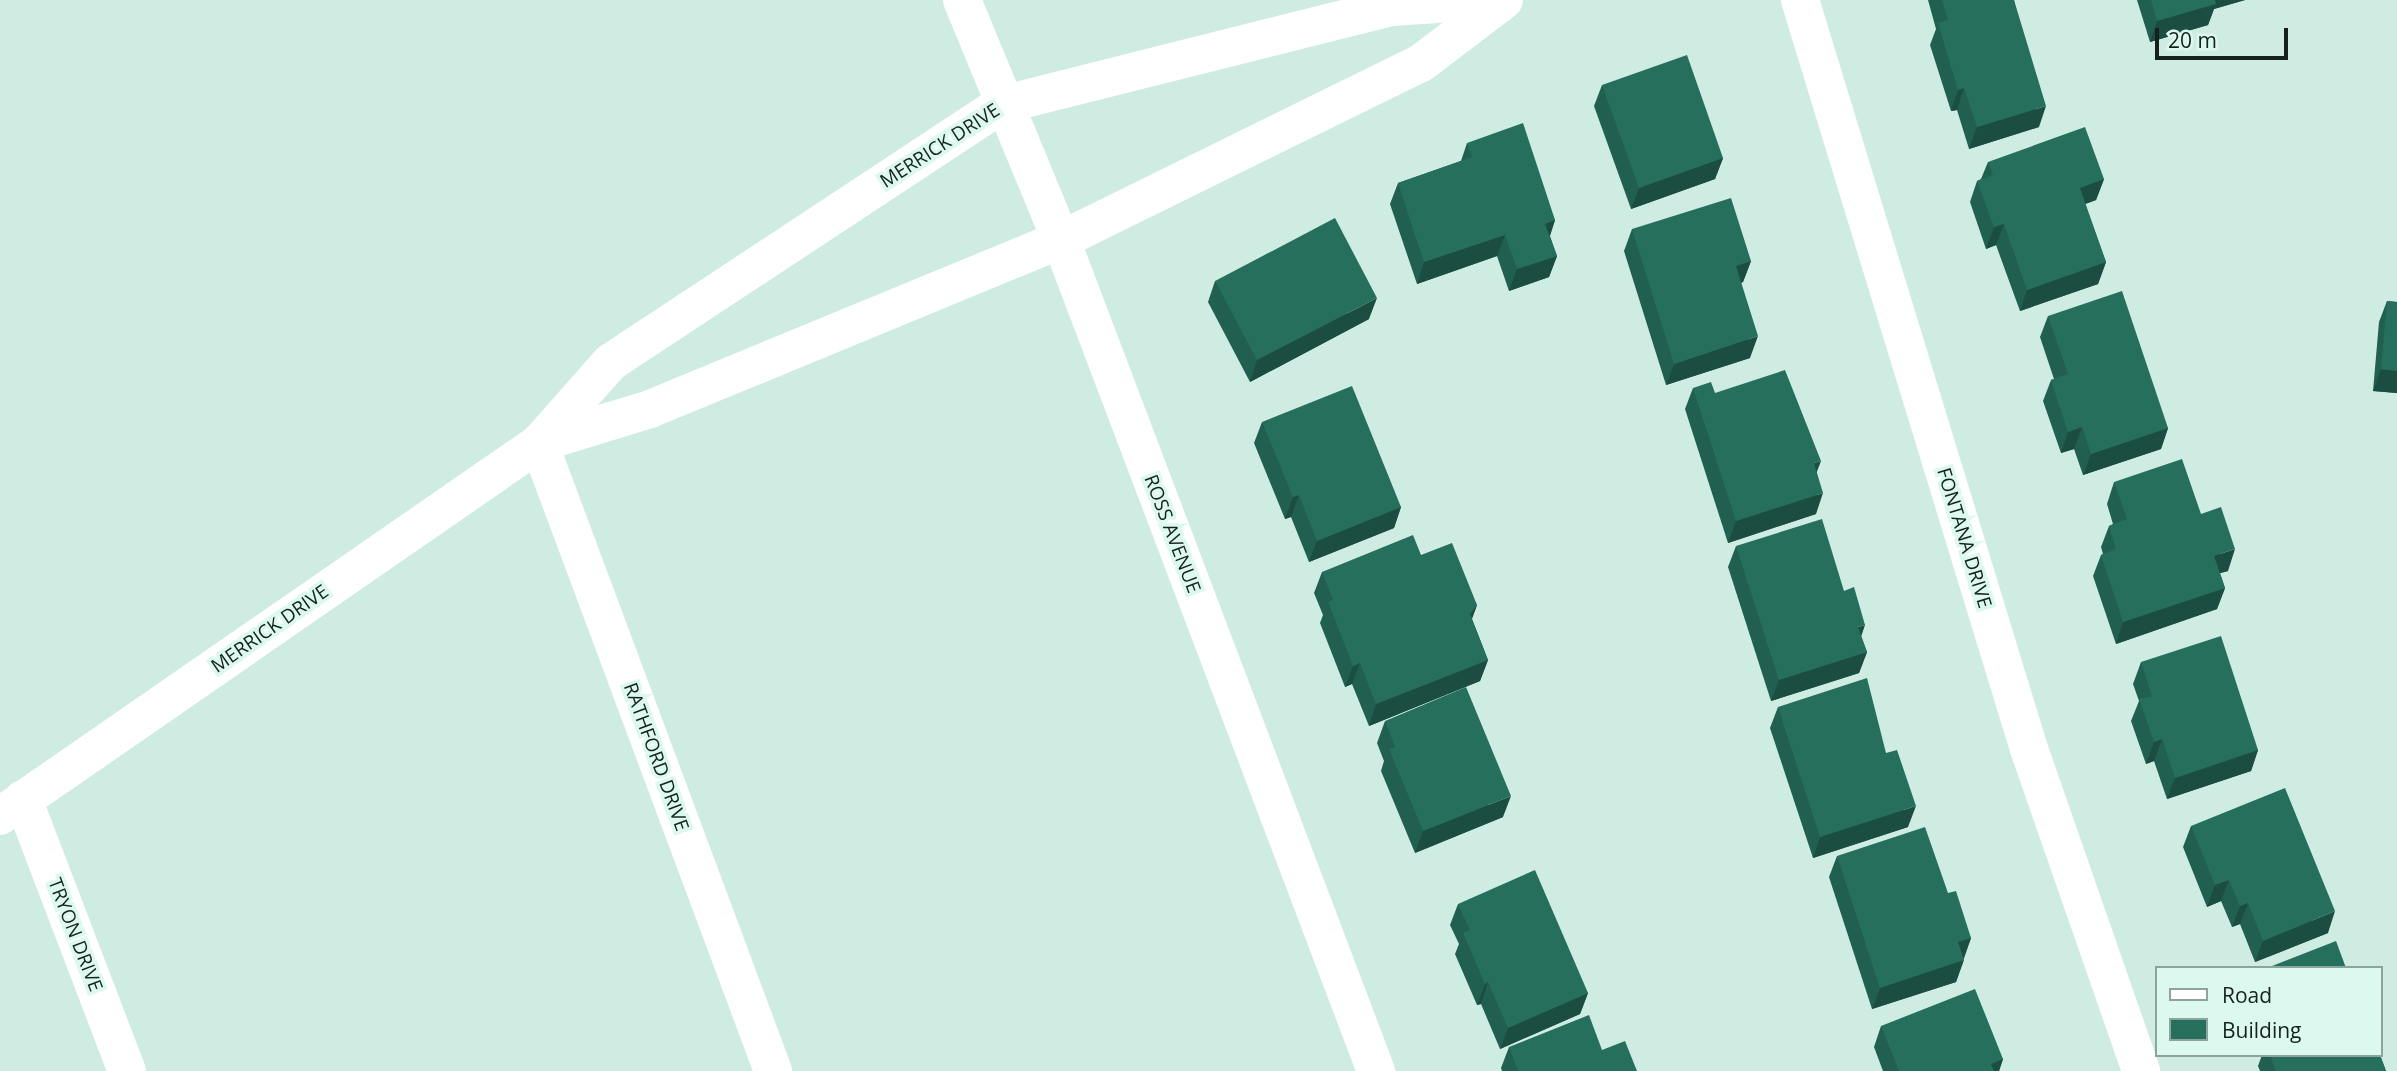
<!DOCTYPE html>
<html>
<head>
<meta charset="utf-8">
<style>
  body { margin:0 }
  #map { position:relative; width:2397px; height:1071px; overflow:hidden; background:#cfece3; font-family:"Open Sans",sans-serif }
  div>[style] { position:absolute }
  .street>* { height:38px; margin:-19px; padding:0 19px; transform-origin:19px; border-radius:19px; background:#fff }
  .secondary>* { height:38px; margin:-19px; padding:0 19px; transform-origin:19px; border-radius:19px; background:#fff }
  .wall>* { inset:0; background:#215f50 }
  .shaded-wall>* { inset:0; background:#1b4e41 }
  .building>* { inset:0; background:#266f5d }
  span { translate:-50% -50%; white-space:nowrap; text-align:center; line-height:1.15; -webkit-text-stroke:7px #dcf9f0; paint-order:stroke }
  .street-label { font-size:19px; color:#16211d }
  .legend { position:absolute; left:2155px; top:966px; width:228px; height:91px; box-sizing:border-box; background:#dcf9f0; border:2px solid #8da39c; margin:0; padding:9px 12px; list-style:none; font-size:21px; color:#16211d }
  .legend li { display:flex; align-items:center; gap:14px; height:35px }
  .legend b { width:35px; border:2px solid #8da39c }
  .scale { position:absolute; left:2155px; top:28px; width:133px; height:32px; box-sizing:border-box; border:4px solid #16211d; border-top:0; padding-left:9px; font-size:21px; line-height:24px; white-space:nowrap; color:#16211d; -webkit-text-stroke:5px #dcf9f0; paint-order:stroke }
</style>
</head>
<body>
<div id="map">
  <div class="street">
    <i style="left:1800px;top:0;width:783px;rotate:73deg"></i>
    <i style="left:2029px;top:749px;width:341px;rotate:70.8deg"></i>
    <i style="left:539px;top:443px;width:116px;rotate:-17deg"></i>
    <i style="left:650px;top:409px;width:444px;rotate:-22.4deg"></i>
    <i style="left:1061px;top:240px;width:401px;rotate:-26.2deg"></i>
    <i style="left:1421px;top:63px;width:104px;rotate:-37.2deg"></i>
    <i style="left:539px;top:443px;width:670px;rotate:69.56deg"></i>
    <i style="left:23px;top:799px;width:291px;rotate:69.1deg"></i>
    <i style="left:0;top:816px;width:655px;rotate:-34.68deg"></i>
    <i style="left:539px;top:443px;width:108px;rotate:-48.4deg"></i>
    <i style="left:611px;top:362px;width:467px;rotate:-33.4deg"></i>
    <i style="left:1001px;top:105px;width:402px;rotate:-14.1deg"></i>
    <i style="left:1391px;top:7px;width:109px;rotate:-3.7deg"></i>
  </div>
  <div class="secondary">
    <i style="left:962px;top:0;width:260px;rotate:67.6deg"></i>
    <i style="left:1061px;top:240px;width:889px;rotate:69.24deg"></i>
  </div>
  <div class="wall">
    <i style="clip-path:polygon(1928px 0,2014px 0,2039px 127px,1969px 149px,1957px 110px,1951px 111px,1930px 45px,1936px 29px)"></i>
    <i style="clip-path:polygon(2137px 0,2245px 0,2214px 9px,2208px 25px,2150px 42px)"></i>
    <i style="clip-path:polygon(1602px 85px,1723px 158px,1715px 179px,1631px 209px,1594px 106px)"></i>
    <i style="clip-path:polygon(1467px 143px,1555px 220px,1550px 236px,1557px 256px,1549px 277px,1509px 291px,1497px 256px,1417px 284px,1390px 204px,1398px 183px,1461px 161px)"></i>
    <i style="clip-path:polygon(1988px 162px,2104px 179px,2096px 200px,2085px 204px,2106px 262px,2098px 284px,2020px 311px,1996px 245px,1986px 249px,1970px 202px,1977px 181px,1981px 179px)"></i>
    <i style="clip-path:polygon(1632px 229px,1751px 261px,1743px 282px,1741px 283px,1750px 358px,1666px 385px,1624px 251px)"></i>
    <i style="clip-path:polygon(1215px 281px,1369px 319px,1250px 382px,1208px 302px)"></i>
    <i style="clip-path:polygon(2387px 301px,2397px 302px,2397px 393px,2373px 391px,2379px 322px)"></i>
    <i style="clip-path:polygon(2048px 316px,2168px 428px,2161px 449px,2083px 475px,2074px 449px,2061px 453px,2043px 401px,2051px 380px,2054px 379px,2040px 337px)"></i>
    <i style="clip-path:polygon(1693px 388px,1715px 393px,1817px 472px,1816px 514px,1728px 543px,1685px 409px)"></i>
    <i style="clip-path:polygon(1262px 422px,1401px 507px,1394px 528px,1309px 562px,1291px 517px,1285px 519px,1254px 443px)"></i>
    <i style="clip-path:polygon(2114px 482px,2201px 514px,2228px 571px,2220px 573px,2225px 588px,2217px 609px,2116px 644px,2093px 576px,2101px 555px,2103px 554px,2101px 547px,2109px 526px,2113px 524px,2107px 504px)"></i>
    <i style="clip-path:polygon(1736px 546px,1844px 591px,1867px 652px,1859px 673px,1771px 701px,1728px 567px)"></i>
    <i style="clip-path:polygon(1421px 555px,1477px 605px,1472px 619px,1488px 660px,1480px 681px,1369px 726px,1352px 684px,1345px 687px,1320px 623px,1323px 615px,1314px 593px,1322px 572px)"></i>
    <i style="clip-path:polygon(2141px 662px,2258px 750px,2251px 771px,2167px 799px,2154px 761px,2146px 764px,2131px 721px,2139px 701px,2133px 684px)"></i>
    <i style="clip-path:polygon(1778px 707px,1886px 753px,1908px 827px,1813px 858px,1770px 728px)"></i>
    <i style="clip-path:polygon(1385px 721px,1503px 817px,1415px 853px,1381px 771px,1384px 761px,1377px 743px)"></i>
    <i style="clip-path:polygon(2191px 826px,2328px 933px,2255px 962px,2240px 924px,2232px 927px,2221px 901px,2207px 907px,2183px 847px)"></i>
    <i style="clip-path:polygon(1837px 856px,1948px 893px,1971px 938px,1956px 982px,1872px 1009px,1829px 877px)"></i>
    <i style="clip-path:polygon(1458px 904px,1588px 993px,1580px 1014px,1500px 1049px,1481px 1004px,1477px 1005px,1455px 954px,1459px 944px,1450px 925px)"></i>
    <i style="clip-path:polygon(1881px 1026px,2003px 1059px,1999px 1071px,1883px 1071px,1874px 1047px)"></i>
    <i style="clip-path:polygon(1509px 1047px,1602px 1050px,1637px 1071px,1502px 1071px,1501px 1068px)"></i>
    <i style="clip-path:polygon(2262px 1055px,2380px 1055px,2386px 1071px,2260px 1071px,2258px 1066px)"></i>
  </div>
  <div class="shaded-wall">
    <i style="clip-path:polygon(2208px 0,2245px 0,2214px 9px,2208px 25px,2150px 42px,2157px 21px)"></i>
    <i style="clip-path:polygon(1964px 88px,1957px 110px,1951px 111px,1958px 90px)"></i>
    <i style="clip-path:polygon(2046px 106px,2039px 127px,1969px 149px,1977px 127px)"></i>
    <i style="clip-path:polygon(1723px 158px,1715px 179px,1631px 209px,1639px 188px)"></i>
    <i style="clip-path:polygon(2104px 179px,2096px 200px,2072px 209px,2080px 188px)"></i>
    <i style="clip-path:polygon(1555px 220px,1548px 241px,1545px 224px)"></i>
    <i style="clip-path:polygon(2004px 224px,1996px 245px,1986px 249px,1994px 227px)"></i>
    <i style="clip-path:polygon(1505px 235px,1497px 256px,1417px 284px,1424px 262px)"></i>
    <i style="clip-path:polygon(1557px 256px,1549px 277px,1509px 291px,1517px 269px)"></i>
    <i style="clip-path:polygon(1751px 261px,1743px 282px,1728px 287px,1736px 266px)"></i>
    <i style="clip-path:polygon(2106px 262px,2098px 284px,2020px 311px,2027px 290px)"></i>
    <i style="clip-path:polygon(1377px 298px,1369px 319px,1250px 382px,1257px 360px)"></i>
    <i style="clip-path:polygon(1758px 336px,1750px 358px,1666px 385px,1674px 364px)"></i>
    <i style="clip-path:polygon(2381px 369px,2397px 371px,2397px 393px,2373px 391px)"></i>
    <i style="clip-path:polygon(2082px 427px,2074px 449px,2061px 453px,2068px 432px)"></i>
    <i style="clip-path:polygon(2168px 428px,2161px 449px,2083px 475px,2091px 454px)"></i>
    <i style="clip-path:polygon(1821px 461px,1813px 482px,1814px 463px)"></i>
    <i style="clip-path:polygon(1823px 493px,1816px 514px,1728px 543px,1736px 521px)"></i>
    <i style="clip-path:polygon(1299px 495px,1291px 517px,1285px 519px,1293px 497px)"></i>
    <i style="clip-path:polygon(1401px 507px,1394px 528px,1309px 562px,1317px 541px)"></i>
    <i style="clip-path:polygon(2235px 549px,2228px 571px,2206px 577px,2214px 556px)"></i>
    <i style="clip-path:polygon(2225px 588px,2217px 609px,2116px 644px,2123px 622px)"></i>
    <i style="clip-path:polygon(1477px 605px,1469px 626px,1470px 614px)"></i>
    <i style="clip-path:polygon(1865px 625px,1858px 646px,1858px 627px)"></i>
    <i style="clip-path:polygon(1867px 652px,1859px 673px,1771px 701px,1779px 680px)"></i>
    <i style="clip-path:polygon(1488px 660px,1480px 681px,1369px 726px,1376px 704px)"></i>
    <i style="clip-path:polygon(1360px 663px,1352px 684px,1345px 687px,1353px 666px)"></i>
    <i style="clip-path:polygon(2162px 739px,2154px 761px,2146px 764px,2154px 742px)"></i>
    <i style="clip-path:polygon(2258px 750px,2251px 771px,2167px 799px,2175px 778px)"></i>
    <i style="clip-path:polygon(1511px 796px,1503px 817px,1415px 853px,1423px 831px)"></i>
    <i style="clip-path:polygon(1916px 806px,1908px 827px,1813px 858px,1820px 837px)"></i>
    <i style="clip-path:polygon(2229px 880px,2221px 901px,2207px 907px,2215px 885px)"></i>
    <i style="clip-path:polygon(2248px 903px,2240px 924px,2232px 927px,2240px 906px)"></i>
    <i style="clip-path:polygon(2335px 911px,2328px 933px,2255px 962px,2263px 941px)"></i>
    <i style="clip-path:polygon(1971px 938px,1963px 959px,1958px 942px)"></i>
    <i style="clip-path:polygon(1964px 960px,1956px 982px,1872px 1009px,1880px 988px)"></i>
    <i style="clip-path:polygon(1488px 982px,1481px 1004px,1477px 1005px,1485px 984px)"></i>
    <i style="clip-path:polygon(1588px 993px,1580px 1014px,1500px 1049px,1508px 1028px)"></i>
    <i style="clip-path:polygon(2003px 1059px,1999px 1071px,1989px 1071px,1991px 1064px)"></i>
  </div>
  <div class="building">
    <i style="clip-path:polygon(1942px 0,2014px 0,2046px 106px,1977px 127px,1964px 88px,1958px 90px,1938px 23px,1948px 20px)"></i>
    <i style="clip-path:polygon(2151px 0,2215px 0,2216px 4px,2157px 21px)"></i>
    <i style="clip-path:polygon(1687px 55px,1723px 158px,1639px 188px,1602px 85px)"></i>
    <i style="clip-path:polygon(1523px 123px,1555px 220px,1545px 224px,1557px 256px,1517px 269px,1505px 235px,1424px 262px,1398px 183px,1472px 157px,1467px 143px)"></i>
    <i style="clip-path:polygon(2085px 127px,2104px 179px,2080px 188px,2106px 262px,2027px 290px,2004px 224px,1994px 227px,1977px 181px,1993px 175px,1988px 162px)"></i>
    <i style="clip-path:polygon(1731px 198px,1751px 261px,1736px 266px,1758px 336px,1674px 364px,1632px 229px)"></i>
    <i style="clip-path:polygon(1335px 218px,1377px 298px,1257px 360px,1215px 281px)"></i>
    <i style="clip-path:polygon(2122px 291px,2168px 428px,2091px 454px,2082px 427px,2068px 432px,2051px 380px,2068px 374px,2048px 316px)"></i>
    <i style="clip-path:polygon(2387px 301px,2397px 302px,2397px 371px,2381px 369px)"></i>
    <i style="clip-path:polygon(1785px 370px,1821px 461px,1814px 463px,1823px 493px,1736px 521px,1693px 388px,1711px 382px,1715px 393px)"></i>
    <i style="clip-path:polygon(1352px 386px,1401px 507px,1317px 541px,1299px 495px,1293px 497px,1262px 422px)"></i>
    <i style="clip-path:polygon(2182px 459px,2201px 514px,2221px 507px,2235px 549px,2214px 556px,2225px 588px,2123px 622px,2101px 555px,2116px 549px,2109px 526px,2127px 519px,2114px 482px)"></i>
    <i style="clip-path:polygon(1822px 519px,1844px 591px,1854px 587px,1865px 625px,1858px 627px,1867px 652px,1779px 680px,1736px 546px)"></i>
    <i style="clip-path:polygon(1413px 535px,1421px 555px,1452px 543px,1477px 605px,1470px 614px,1488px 660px,1376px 704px,1360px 663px,1353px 666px,1328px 602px,1333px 600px,1322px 572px)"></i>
    <i style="clip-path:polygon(2221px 636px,2258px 750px,2175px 778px,2162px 739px,2154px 742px,2139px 699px,2152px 696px,2141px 662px)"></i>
    <i style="clip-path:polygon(1867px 678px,1886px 753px,1897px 750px,1916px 806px,1820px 837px,1778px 707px)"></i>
    <i style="clip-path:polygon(1466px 687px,1511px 796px,1423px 831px,1389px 749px,1395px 747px,1385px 721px)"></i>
    <i style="clip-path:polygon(2285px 788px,2335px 911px,2263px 941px,2248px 903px,2240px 906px,2229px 880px,2215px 885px,2191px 826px)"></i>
    <i style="clip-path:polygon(1925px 827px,1948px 893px,1956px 891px,1971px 938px,1958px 942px,1964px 960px,1880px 988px,1837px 856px)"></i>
    <i style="clip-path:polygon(1535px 870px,1588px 993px,1508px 1028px,1488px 982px,1485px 984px,1463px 933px,1470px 930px,1458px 904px)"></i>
    <i style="clip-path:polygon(2336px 941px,2346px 968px,2267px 968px)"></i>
    <i style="clip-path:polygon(1975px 989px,2003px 1059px,1991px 1064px,1994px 1071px,1899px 1071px,1881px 1026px)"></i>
    <i style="clip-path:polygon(1589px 1015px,1602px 1050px,1625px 1041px,1637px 1071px,1518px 1071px,1509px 1047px)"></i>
    <i style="clip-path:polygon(2270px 1055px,2380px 1055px,2386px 1071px,2276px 1071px)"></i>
  </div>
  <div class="street-label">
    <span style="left:940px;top:146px;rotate:-33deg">MERRICK DRIVE</span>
    <span style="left:1172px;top:534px;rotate:69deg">ROSS AVENUE</span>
    <span style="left:1964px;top:538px;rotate:73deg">FONTANA DRIVE</span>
    <span style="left:270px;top:629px;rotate:-35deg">MERRICK DRIVE</span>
    <span style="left:656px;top:757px;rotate:70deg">RATHFORD DRIVE</span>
    <span style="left:75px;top:935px;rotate:69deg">TRYON DRIVE</span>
  </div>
  <ul class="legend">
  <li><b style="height:9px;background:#fff"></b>Road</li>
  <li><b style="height:19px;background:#266f5d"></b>Building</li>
  </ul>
  <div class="scale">20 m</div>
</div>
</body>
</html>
